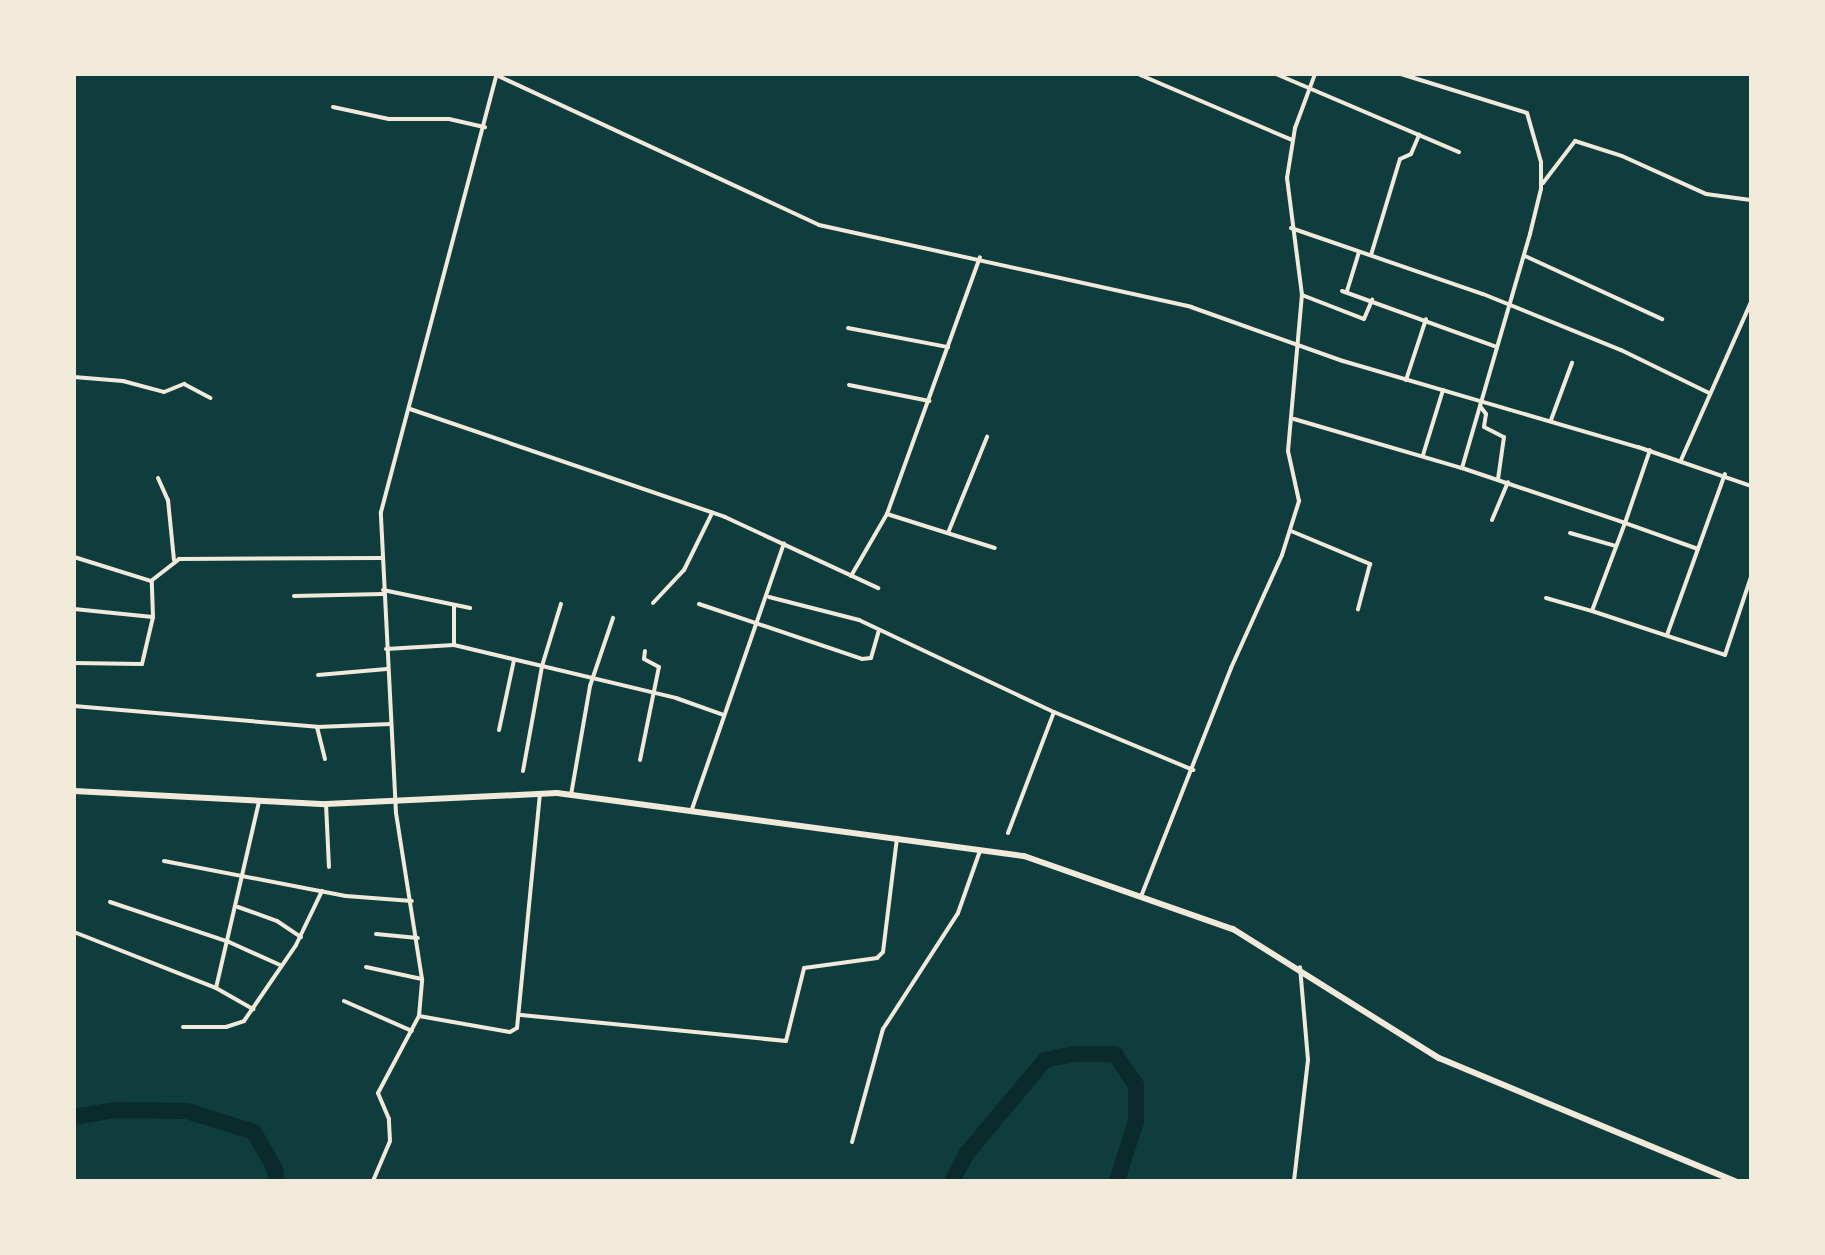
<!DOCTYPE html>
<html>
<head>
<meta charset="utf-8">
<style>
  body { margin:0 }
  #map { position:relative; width:1825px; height:1255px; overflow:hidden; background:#0f3d3e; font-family:"Alegreya Sans",sans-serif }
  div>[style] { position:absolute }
  .river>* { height:16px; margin:-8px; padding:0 8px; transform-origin:8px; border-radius:8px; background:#0a2a2b }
  .minor>* { height:4px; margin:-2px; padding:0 2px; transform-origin:2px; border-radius:2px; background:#f1e9da }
  .secondary>* { height:6px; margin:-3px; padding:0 3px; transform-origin:3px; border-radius:3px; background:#f1e9da }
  span { translate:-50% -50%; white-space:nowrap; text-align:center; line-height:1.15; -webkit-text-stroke:8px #f1e9da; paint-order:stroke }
  .frame { position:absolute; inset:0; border:76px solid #f1e9da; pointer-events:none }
</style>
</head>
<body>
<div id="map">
  <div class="river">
    <i style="left:74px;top:1117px;width:42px;rotate:-9.7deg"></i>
    <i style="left:115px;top:1110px;width:72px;rotate:0.8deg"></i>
    <i style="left:187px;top:1111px;width:70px;rotate:17.4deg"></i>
    <i style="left:254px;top:1132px;width:43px;rotate:60.4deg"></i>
    <i style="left:275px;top:1169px;width:12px;rotate:85deg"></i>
    <i style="left:952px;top:1181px;width:32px;rotate:-62deg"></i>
    <i style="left:967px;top:1153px;width:121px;rotate:-50deg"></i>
    <i style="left:1045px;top:1060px;width:29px;rotate:-12deg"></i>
    <i style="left:1073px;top:1054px;width:42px"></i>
    <i style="left:1115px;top:1054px;width:37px;rotate:56deg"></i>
    <i style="left:1136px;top:1085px;width:36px;rotate:90deg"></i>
    <i style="left:1136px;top:1121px;width:63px;rotate:107.6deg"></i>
  </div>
  <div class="minor">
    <i style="left:494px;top:74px;width:358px;rotate:24.9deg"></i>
    <i style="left:819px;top:225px;width:381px;rotate:12.4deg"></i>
    <i style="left:1191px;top:307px;width:161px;rotate:19.6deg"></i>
    <i style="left:1343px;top:361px;width:307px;rotate:16.3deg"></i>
    <i style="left:1638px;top:447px;width:120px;rotate:19deg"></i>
    <i style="left:1138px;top:74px;width:168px;rotate:23.2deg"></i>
    <i style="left:1276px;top:74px;width:199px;rotate:23.1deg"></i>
    <i style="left:333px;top:107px;width:57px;rotate:12.1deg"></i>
    <i style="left:389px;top:119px;width:60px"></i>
    <i style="left:449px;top:119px;width:37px;rotate:13deg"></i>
    <i style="left:1543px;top:183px;width:53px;rotate:-52.7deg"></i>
    <i style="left:1575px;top:141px;width:49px;rotate:17.7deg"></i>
    <i style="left:1622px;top:156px;width:92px;rotate:24.3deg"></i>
    <i style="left:1706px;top:194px;width:45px;rotate:7.6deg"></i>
    <i style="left:1291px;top:228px;width:203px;rotate:19deg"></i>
    <i style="left:1483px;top:294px;width:149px;rotate:22.1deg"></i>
    <i style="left:1621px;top:350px;width:98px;rotate:26deg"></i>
    <i style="left:1371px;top:255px;width:100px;rotate:-73.2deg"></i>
    <i style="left:1400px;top:159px;width:12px;rotate:-24deg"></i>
    <i style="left:1411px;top:154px;width:21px;rotate:-67deg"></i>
    <i style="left:1525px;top:256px;width:151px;rotate:24.7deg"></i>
    <i style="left:1342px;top:291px;width:165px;rotate:19.9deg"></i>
    <i style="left:1347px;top:291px;width:41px;rotate:-72.9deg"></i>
    <i style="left:1302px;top:295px;width:66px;rotate:21.2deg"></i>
    <i style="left:1364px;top:319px;width:21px;rotate:-67deg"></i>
    <i style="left:848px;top:328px;width:102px;rotate:10.8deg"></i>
    <i style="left:74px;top:377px;width:49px;rotate:4.7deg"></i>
    <i style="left:123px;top:381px;width:42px;rotate:15deg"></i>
    <i style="left:164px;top:392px;width:22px;rotate:-22deg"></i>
    <i style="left:184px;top:384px;width:30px;rotate:28deg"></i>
    <i style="left:1406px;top:380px;width:64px;rotate:-71.8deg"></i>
    <i style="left:849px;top:385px;width:82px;rotate:11.3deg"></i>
    <i style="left:1480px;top:406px;width:10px;rotate:53deg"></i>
    <i style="left:1486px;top:414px;width:13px;rotate:99deg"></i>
    <i style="left:1484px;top:427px;width:22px;rotate:27deg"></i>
    <i style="left:1504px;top:437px;width:42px;rotate:98.1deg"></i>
    <i style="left:410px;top:409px;width:333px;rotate:18.9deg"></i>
    <i style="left:725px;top:517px;width:169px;rotate:24.9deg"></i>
    <i style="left:1294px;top:419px;width:175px;rotate:16.3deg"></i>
    <i style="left:1462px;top:468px;width:244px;rotate:-73.8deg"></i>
    <i style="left:1530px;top:234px;width:46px;rotate:-76.3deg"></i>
    <i style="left:1541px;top:189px;width:27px;rotate:-90deg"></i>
    <i style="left:1541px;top:162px;width:51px;rotate:-105.9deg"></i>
    <i style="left:1527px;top:113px;width:132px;rotate:-162.8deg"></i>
    <i style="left:1551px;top:420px;width:61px;rotate:-69.8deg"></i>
    <i style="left:1423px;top:455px;width:68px;rotate:-72.9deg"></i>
    <i style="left:1681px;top:460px;width:173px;rotate:-66.1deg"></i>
    <i style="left:1462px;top:468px;width:172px;rotate:18.6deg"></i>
    <i style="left:1625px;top:523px;width:77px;rotate:-71.1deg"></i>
    <i style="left:158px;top:478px;width:24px;rotate:66deg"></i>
    <i style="left:168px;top:500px;width:60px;rotate:84.3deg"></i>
    <i style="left:887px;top:514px;width:113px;rotate:17.5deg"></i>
    <i style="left:1492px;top:520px;width:41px;rotate:-67.2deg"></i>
    <i style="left:1291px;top:531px;width:86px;rotate:22.7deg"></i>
    <i style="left:1370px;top:564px;width:47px;rotate:104.9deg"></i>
    <i style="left:948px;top:533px;width:104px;rotate:-67.9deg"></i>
    <i style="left:1570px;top:533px;width:48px;rotate:15.8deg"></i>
    <i style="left:1698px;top:549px;width:77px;rotate:-160.4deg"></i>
    <i style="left:1625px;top:523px;width:94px;rotate:110.6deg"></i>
    <i style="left:1592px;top:611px;width:140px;rotate:18.3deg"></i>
    <i style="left:1725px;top:655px;width:82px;rotate:-71.6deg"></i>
    <i style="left:74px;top:557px;width:81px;rotate:17.3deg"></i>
    <i style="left:151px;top:581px;width:36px;rotate:-38deg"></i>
    <i style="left:179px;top:559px;width:203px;rotate:-0.3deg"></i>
    <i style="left:851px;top:576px;width:72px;rotate:-59.9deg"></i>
    <i style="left:887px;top:514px;width:273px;rotate:-70.1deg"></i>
    <i style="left:383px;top:590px;width:89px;rotate:11.7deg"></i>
    <i style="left:294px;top:596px;width:89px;rotate:-1.3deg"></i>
    <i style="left:769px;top:597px;width:93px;rotate:14.3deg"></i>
    <i style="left:859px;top:620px;width:216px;rotate:25.3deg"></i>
    <i style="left:1546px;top:598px;width:48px;rotate:15.8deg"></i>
    <i style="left:653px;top:603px;width:45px;rotate:-46.8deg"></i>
    <i style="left:684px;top:570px;width:64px;rotate:-63.8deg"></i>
    <i style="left:699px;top:604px;width:172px;rotate:18.6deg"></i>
    <i style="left:862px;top:659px;width:9px;rotate:-6deg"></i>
    <i style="left:871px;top:658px;width:29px;rotate:-74deg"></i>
    <i style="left:74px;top:609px;width:79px;rotate:5.8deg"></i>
    <i style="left:1667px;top:635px;width:171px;rotate:-70.2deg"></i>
    <i style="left:454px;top:645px;width:40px;rotate:-90deg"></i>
    <i style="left:386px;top:649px;width:68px;rotate:-3.4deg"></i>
    <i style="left:454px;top:645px;width:228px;rotate:13.4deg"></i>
    <i style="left:676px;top:698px;width:51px;rotate:19.5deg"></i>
    <i style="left:74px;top:663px;width:68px;rotate:0.8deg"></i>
    <i style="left:142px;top:664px;width:48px;rotate:-76.8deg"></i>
    <i style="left:153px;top:617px;width:36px;rotate:-92deg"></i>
    <i style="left:318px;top:675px;width:69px;rotate:-5deg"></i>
    <i style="left:74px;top:706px;width:244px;rotate:4.9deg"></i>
    <i style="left:317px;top:727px;width:74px;rotate:-2.3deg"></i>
    <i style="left:317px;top:727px;width:33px;rotate:76deg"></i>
    <i style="left:499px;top:730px;width:72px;rotate:-77.9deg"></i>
    <i style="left:640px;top:760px;width:95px;rotate:-78.5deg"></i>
    <i style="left:659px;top:667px;width:17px;rotate:-152deg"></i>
    <i style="left:644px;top:659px;width:8px;rotate:-83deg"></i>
    <i style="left:523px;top:771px;width:107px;rotate:-79.7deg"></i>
    <i style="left:542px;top:666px;width:65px;rotate:-73deg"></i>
    <i style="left:571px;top:795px;width:111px;rotate:-80.1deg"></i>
    <i style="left:590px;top:686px;width:72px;rotate:-71.3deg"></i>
    <i style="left:326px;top:804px;width:63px;rotate:87.3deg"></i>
    <i style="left:692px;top:809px;width:281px;rotate:-70.9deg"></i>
    <i style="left:1008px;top:833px;width:129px;rotate:-69.2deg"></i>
    <i style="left:1054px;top:712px;width:151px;rotate:22.6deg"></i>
    <i style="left:164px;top:861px;width:185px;rotate:10.9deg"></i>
    <i style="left:346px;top:896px;width:66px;rotate:4.3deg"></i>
    <i style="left:1142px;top:894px;width:243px;rotate:-68.5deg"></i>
    <i style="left:1231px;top:668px;width:124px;rotate:-65.7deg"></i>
    <i style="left:1282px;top:555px;width:57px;rotate:-72.5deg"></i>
    <i style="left:1299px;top:501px;width:51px;rotate:-102.4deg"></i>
    <i style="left:1288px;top:451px;width:157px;rotate:-84.9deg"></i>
    <i style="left:1302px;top:295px;width:118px;rotate:-97.3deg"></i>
    <i style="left:1287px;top:178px;width:51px;rotate:-80.9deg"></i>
    <i style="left:1295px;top:128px;width:58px;rotate:-69.7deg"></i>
    <i style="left:110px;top:902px;width:126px;rotate:18.6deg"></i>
    <i style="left:229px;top:942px;width:56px;rotate:24.3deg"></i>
    <i style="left:238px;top:907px;width:41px;rotate:19.7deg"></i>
    <i style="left:277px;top:921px;width:29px;rotate:34deg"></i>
    <i style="left:74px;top:932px;width:153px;rotate:21.5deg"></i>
    <i style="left:216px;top:988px;width:191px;rotate:-77deg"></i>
    <i style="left:376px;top:934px;width:42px;rotate:5.4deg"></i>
    <i style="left:366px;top:967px;width:57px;rotate:12.1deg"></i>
    <i style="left:216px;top:988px;width:43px;rotate:29.6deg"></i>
    <i style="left:344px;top:1001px;width:74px;rotate:23.8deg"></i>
    <i style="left:521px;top:1015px;width:266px;rotate:5.6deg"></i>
    <i style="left:786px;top:1041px;width:75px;rotate:-76.1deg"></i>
    <i style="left:804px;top:968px;width:74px;rotate:-7.8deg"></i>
    <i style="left:877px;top:958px;width:8px;rotate:-45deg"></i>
    <i style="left:883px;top:952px;width:115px;rotate:-83deg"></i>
    <i style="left:419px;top:1016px;width:92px;rotate:10deg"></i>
    <i style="left:510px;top:1032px;width:8px;rotate:-30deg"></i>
    <i style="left:517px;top:1028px;width:236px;rotate:-84.4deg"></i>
    <i style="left:183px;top:1027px;width:43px"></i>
    <i style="left:226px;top:1027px;width:19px;rotate:-18deg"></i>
    <i style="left:244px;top:1021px;width:92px;rotate:-55.6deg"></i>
    <i style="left:296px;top:945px;width:60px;rotate:-64.3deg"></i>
    <i style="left:852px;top:1142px;width:117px;rotate:-74.7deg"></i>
    <i style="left:883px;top:1029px;width:138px;rotate:-57.1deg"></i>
    <i style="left:958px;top:913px;width:66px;rotate:-70.5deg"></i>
    <i style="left:373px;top:1181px;width:43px;rotate:-67deg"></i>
    <i style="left:390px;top:1141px;width:22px;rotate:-93deg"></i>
    <i style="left:389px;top:1119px;width:28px;rotate:-113deg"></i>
    <i style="left:378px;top:1093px;width:87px;rotate:-62deg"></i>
    <i style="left:419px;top:1016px;width:37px;rotate:-85deg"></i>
    <i style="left:422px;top:979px;width:168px;rotate:-98.9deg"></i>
    <i style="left:396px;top:813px;width:301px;rotate:-92.9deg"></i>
    <i style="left:381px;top:512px;width:453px;rotate:-75.2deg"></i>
    <i style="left:1294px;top:1181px;width:122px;rotate:-83.4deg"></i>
    <i style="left:1308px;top:1060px;width:93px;rotate:-94.9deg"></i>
  </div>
  <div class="secondary">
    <i style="left:74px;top:791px;width:252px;rotate:3deg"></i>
    <i style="left:326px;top:804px;width:231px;rotate:-2.7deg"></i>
    <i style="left:557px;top:793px;width:471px;rotate:7.7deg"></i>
    <i style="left:1024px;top:856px;width:221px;rotate:19.3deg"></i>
    <i style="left:1233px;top:929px;width:243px;rotate:32.1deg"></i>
    <i style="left:1439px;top:1058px;width:321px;rotate:22.6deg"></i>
  </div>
  <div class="frame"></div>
</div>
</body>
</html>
